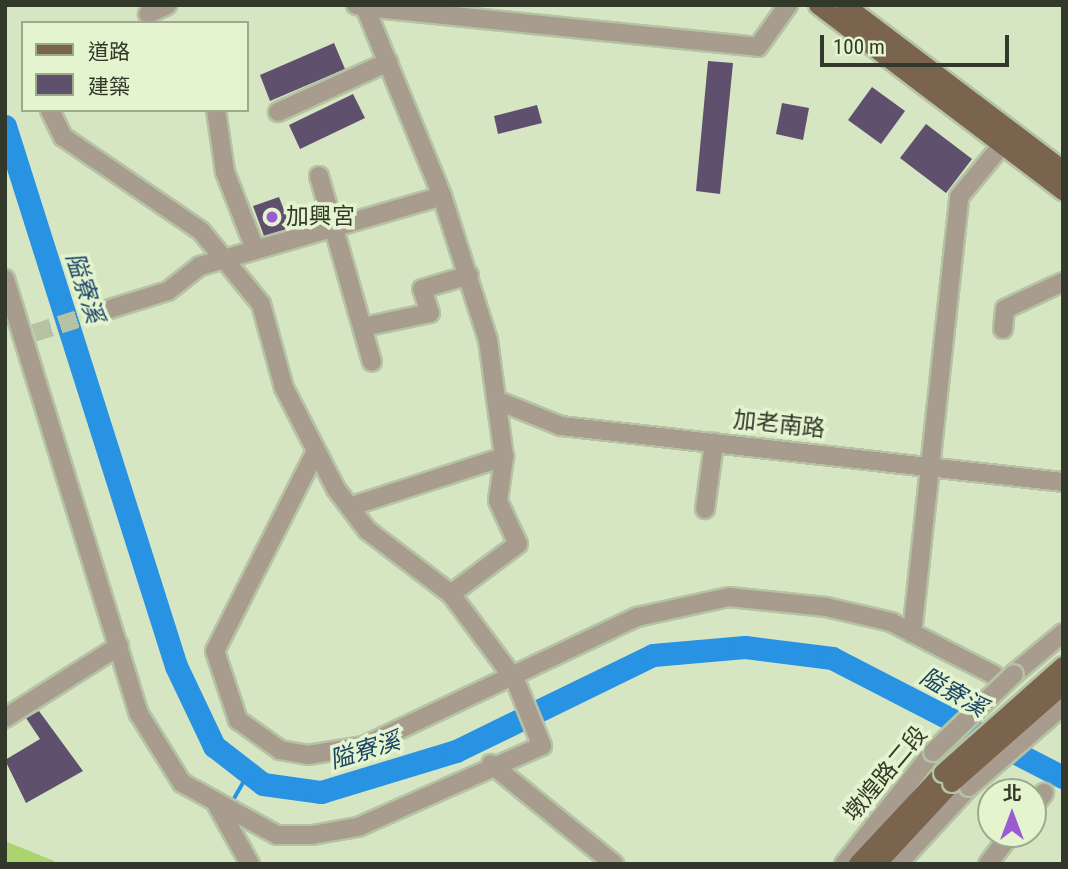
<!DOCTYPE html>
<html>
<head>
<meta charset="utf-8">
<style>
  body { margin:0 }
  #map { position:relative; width:1068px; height:869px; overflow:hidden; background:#d6e6c2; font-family:"Roboto Condensed","Noto Sans TC",sans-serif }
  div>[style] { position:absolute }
  .green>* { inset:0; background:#abd36f }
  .stream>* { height:3.5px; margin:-1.75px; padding:0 1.75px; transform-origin:1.75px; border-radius:1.75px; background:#2892e3 }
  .river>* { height:23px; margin:-11.5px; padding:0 11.5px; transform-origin:11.5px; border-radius:11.5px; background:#2892e3 }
  .building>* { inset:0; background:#5f506e }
  .minor-tunnel>* { height:18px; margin-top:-9px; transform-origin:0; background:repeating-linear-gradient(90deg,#b5c3a4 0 18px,transparent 0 27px) }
  .roads { filter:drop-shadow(2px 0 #b5c3a4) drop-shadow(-2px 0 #b5c3a4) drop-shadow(0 2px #b5c3a4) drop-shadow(0 -2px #b5c3a4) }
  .minor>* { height:18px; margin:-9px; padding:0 9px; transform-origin:9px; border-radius:9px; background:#a89c8f }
  .major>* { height:18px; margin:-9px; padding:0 9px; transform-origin:9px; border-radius:9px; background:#7a644d }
  .bridges { filter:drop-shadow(2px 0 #b5c3a4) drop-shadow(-2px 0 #b5c3a4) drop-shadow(0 2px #b5c3a4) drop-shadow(0 -2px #b5c3a4) }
  .minor-bridge>* { height:18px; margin:-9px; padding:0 9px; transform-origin:9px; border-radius:9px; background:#a89c8f }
  .major-bridge>* { height:18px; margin:-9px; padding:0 9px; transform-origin:9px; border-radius:9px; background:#7a644d }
  .dots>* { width:19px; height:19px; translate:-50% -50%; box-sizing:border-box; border:4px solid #e3f4cf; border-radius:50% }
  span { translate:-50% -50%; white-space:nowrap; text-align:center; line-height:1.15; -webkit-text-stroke:7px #e3f4cf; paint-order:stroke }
  .poi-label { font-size:23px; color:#32392a }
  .left { translate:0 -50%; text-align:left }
  .street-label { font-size:23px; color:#32392a }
  .water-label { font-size:24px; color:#1b4364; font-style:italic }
  .frame { position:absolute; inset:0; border:7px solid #32392a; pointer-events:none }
  .legend { position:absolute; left:21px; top:21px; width:228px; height:91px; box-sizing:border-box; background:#e3f4cf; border:2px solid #9ca98d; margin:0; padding:9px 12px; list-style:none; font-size:21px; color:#32392a }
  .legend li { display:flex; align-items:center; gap:14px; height:35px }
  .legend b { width:35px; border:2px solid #9ca98d }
  .north { position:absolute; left:977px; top:778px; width:70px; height:70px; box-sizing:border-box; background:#e3f4cf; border:2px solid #9ca98d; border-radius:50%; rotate:0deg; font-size:19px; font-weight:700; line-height:28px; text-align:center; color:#32392a }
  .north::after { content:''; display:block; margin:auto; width:24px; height:32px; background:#9b5bd1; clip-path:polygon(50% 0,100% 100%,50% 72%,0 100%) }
  .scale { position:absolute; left:820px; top:35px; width:189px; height:32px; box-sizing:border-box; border:4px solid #32392a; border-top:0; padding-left:9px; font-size:21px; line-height:24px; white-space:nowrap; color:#32392a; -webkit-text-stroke:5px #e3f4cf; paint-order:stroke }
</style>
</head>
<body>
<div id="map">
  <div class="green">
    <i style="clip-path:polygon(5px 841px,54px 861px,54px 864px,5px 864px)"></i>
  </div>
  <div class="stream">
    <i style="left:232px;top:802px;width:34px;rotate:-60deg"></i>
  </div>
  <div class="river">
    <i style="left:5px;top:126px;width:566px;rotate:72.43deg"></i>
    <i style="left:176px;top:666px;width:89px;rotate:64.6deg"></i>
    <i style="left:214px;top:746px;width:62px;rotate:37.8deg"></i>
    <i style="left:263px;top:784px;width:59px;rotate:7.9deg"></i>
    <i style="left:321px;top:792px;width:141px;rotate:-16.9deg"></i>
    <i style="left:456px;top:751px;width:219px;rotate:-26deg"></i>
    <i style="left:653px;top:655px;width:92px;rotate:-5deg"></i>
    <i style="left:745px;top:647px;width:88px;rotate:7.2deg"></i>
    <i style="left:832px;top:658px;width:260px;rotate:27.3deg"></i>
  </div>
  <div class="building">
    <i style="clip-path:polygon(334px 43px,345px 69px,270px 101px,260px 75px)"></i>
    <i style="clip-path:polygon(708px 61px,733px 63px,720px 194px,696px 191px)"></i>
    <i style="clip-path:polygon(872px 87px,905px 111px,881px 144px,848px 120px)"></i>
    <i style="clip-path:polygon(353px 94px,365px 118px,300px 149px,289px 125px)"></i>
    <i style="clip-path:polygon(782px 103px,809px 108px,803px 140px,776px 134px)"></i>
    <i style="clip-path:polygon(537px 105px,542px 123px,498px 134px,494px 116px)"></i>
    <i style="clip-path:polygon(926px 124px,972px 159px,946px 193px,900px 158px)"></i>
    <i style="clip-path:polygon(279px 197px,291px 228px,264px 236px,253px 206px)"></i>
    <i style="clip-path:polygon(39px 711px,83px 771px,26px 803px,5px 760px,40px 739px,26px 718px)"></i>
  </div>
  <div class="minor-tunnel">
    <i style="left:34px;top:333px;width:69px;rotate:-17.7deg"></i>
  </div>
  <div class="roads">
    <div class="minor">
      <i style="left:356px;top:5px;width:9px;rotate:13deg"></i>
      <i style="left:365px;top:7px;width:204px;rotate:67.8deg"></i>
      <i style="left:442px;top:196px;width:151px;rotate:72.3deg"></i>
      <i style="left:488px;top:340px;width:118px;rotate:82.2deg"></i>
      <i style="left:504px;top:457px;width:44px;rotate:97.8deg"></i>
      <i style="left:498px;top:501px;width:47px;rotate:65.1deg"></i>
      <i style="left:518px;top:544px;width:84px;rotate:143.3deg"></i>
      <i style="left:365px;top:7px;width:395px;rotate:5.8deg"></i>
      <i style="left:758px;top:47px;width:52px;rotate:-54.5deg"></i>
      <i style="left:148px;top:14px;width:21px;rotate:-25deg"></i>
      <i style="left:216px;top:110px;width:63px;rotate:81.7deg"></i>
      <i style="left:225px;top:172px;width:83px;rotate:68.7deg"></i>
      <i style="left:278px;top:112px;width:121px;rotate:-24.4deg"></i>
      <i style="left:319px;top:176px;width:193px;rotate:74.1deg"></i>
      <i style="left:5px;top:279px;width:455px;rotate:72.9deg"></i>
      <i style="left:139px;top:714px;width:81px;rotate:58.1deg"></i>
      <i style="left:182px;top:783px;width:108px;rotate:28.7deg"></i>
      <i style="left:277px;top:835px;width:35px"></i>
      <i style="left:312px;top:835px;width:47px;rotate:-9.9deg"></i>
      <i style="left:358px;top:827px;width:201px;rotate:-23.8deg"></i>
      <i style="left:542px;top:746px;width:71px;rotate:-112.2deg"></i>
      <i style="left:515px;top:680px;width:107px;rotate:-126.7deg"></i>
      <i style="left:451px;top:594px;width:106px;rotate:-142.7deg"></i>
      <i style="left:367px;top:530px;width:51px;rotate:-127.1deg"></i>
      <i style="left:336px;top:489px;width:114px;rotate:-117.2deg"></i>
      <i style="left:284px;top:388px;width:87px;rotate:-105.3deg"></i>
      <i style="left:261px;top:304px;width:94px;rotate:-129.4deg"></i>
      <i style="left:201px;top:231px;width:167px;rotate:-145.7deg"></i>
      <i style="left:63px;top:137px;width:30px;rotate:-116deg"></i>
      <i style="left:100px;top:312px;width:71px;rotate:-17.2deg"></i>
      <i style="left:168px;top:291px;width:41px;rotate:-38deg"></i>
      <i style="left:200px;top:266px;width:252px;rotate:-16.1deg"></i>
      <i style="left:363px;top:327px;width:68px;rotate:-11.8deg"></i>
      <i style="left:430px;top:313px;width:25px;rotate:-108deg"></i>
      <i style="left:422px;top:289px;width:49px;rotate:-16.6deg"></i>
      <i style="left:1003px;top:329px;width:20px;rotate:-84deg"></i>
      <i style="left:1005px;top:309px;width:64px;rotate:-25deg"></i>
      <i style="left:496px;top:400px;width:70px;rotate:21.8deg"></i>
      <i style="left:561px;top:426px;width:505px;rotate:6.37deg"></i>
      <i style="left:315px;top:453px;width:222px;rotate:116.8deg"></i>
      <i style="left:215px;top:651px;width:73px;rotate:71.6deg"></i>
      <i style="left:238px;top:720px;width:52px;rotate:35.5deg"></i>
      <i style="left:280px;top:750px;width:28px;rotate:10deg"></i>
      <i style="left:308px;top:755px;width:57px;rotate:-9.1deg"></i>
      <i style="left:364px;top:746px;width:302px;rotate:-25.3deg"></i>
      <i style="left:637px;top:617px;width:94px;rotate:-12.3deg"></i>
      <i style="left:729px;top:597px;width:98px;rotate:5.9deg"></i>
      <i style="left:826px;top:607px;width:67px;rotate:13deg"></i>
      <i style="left:891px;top:622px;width:116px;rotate:27.2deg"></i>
      <i style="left:352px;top:506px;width:160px;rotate:-17.9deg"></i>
      <i style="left:705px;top:509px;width:67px;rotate:-82.2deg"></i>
      <i style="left:912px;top:633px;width:439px;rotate:-83.8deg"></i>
      <i style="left:959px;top:197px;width:67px;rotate:-50.4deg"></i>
      <i style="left:1014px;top:674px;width:64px;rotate:-39.9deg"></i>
      <i style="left:5px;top:718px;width:135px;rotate:-32.3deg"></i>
      <i style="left:491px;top:764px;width:159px;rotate:39.1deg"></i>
      <i style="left:217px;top:805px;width:68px;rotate:60.8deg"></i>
      <i style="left:1033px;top:807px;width:18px;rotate:-52deg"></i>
      <i style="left:844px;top:864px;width:143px;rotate:-51.5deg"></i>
      <i style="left:898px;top:864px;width:105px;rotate:-47.3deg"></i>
      <i style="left:988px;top:864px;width:38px;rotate:-53deg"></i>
    </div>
    <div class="major">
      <i style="left:818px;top:5px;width:308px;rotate:37.2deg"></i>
      <i style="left:845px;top:5px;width:273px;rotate:37.1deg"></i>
      <i style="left:858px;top:864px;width:125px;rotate:-47deg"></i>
      <i style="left:877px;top:864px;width:110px;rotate:-47.2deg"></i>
    </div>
  </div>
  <div class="bridges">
    <div class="minor-bridge">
      <i style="left:933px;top:752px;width:112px;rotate:-43.9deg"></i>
      <i style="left:969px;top:787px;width:124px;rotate:-40.8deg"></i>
    </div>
    <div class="major-bridge">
      <i style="left:943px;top:773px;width:161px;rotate:-41.7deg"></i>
      <i style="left:952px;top:783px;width:148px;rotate:-41.4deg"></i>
    </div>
  </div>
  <div class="dots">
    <i style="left:272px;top:217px;background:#9b5bd1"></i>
  </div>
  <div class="poi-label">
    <span class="left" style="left:286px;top:217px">加興宮</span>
  </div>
  <div class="street-label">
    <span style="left:779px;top:425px;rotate:6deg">加老南路</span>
    <span style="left:886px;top:774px;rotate:-50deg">墩煌路二段</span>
  </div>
  <div class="water-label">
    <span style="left:84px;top:288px;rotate:72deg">隘寮溪</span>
    <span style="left:953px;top:693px;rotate:30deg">隘寮溪</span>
    <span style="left:365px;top:751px;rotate:-17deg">隘寮溪</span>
  </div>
  <div class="frame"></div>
  <ul class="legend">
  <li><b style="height:9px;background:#7a644d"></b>道路</li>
  <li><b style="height:19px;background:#5f506e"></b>建築</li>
  </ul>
  <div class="north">北</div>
  <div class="scale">100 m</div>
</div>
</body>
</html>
